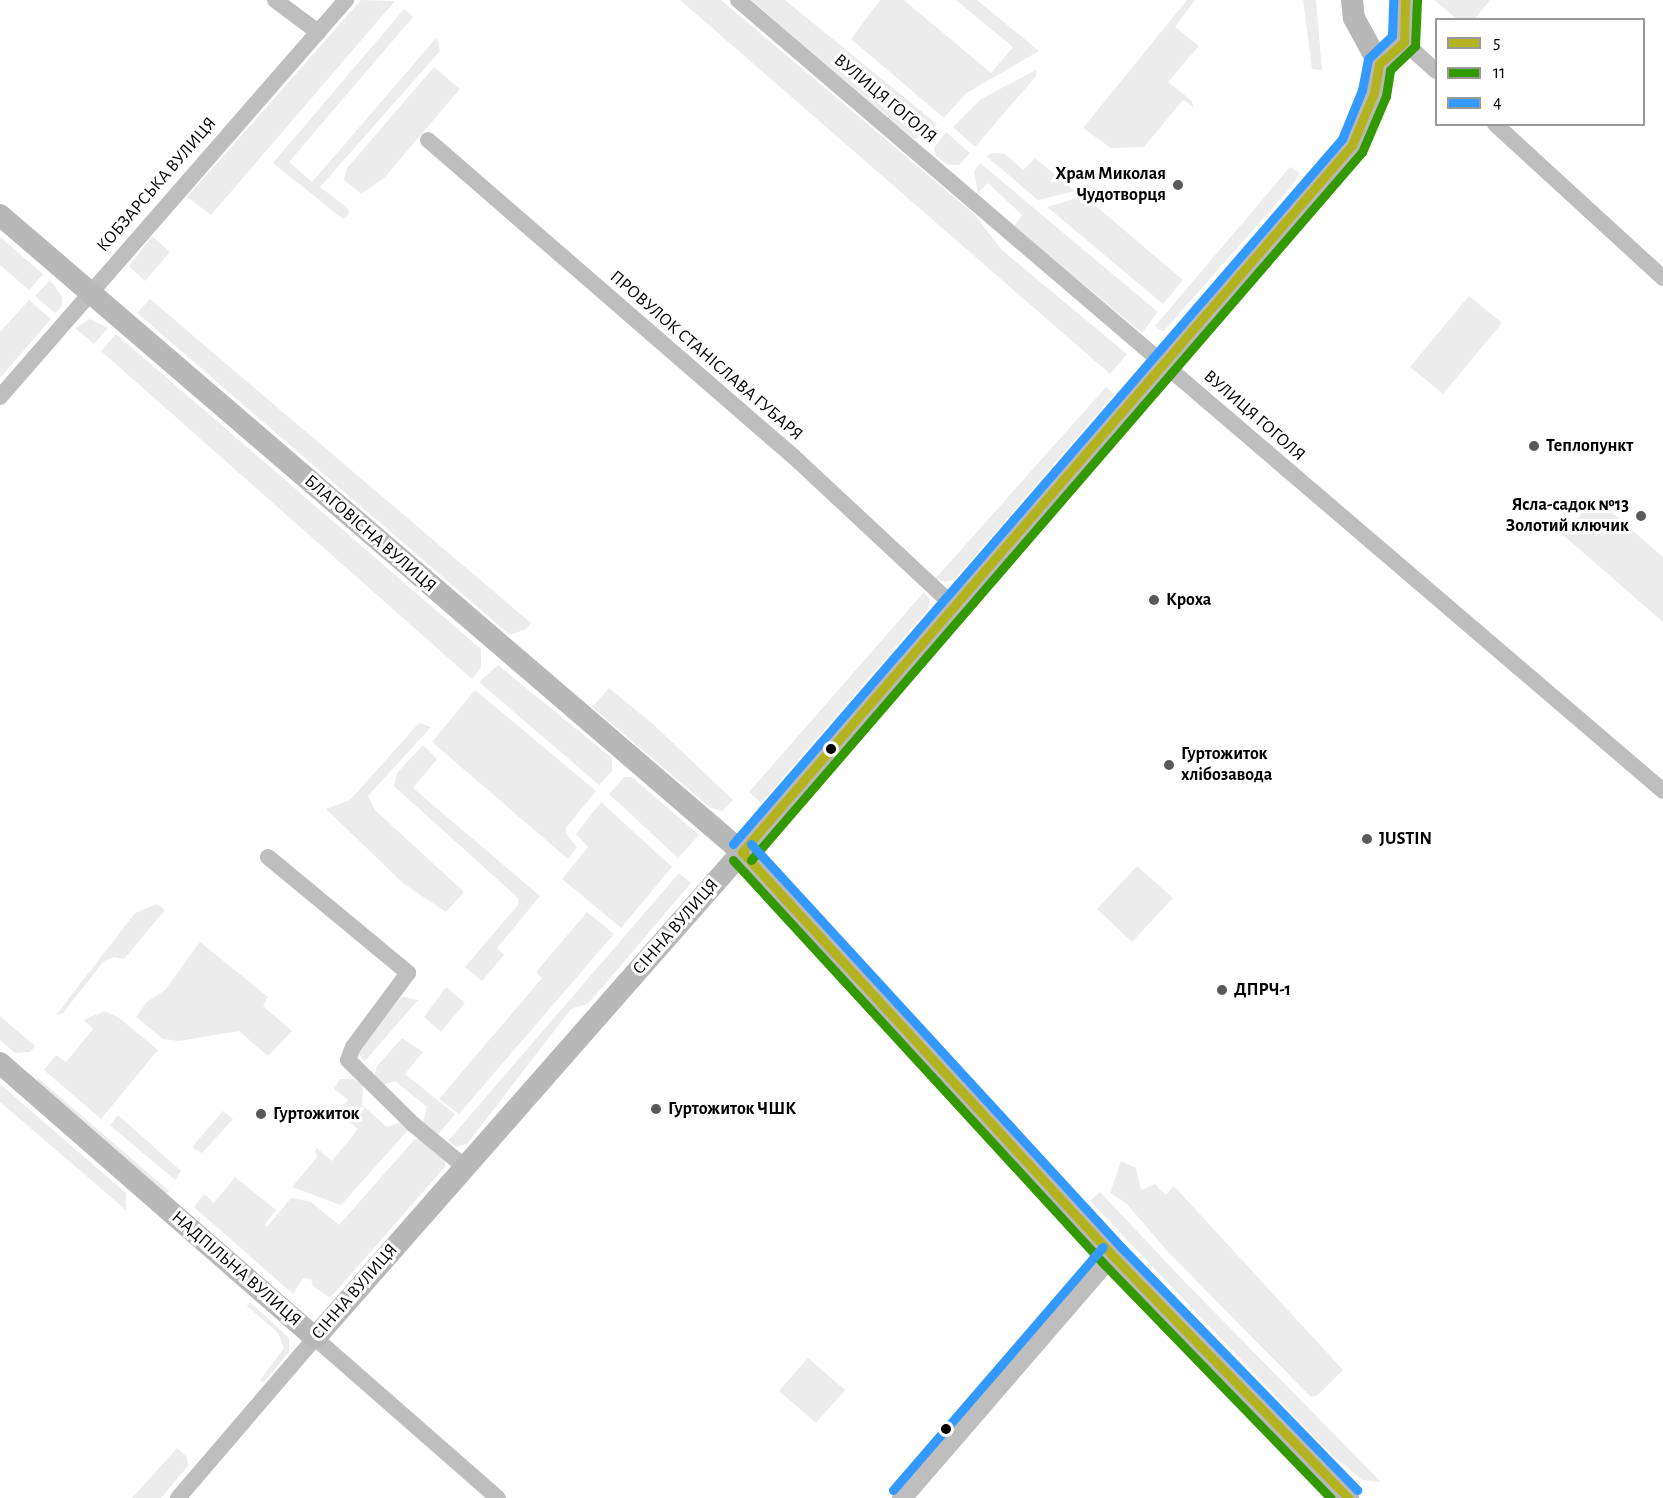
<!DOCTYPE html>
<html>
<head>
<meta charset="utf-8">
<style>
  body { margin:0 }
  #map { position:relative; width:1663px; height:1498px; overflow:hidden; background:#fff; font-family:"Alegreya Sans",sans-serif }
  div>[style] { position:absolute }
  .green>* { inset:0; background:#ececec }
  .minor>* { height:16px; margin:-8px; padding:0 8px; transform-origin:8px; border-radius:8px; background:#bebebe }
  .tertiary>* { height:20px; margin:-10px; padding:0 10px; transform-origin:10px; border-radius:10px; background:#bebebe }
  .secondary>* { height:22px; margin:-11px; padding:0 11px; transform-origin:11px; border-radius:11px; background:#b8b8b8 }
  .bus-1>* { height:9px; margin:-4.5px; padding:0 4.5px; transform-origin:4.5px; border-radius:4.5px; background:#b3b31f }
  .bus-2>* { height:9px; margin:-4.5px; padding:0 4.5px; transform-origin:4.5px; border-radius:4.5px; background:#390 }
  .bus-3>* { height:9px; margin:-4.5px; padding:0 4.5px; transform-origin:4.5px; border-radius:4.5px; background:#39f }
  .dots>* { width:16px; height:16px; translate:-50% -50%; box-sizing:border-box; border:3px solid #fff; border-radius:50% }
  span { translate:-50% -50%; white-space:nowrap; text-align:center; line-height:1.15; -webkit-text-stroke:6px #fff; paint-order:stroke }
  .street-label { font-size:18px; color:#000 }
  .poi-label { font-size:18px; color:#000; font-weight:700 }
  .right { translate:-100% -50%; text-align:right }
  .left { translate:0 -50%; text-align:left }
  .legend { position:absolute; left:1435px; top:18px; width:210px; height:108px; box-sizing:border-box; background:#fff; border:2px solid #999; margin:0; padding:8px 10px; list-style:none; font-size:18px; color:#000 }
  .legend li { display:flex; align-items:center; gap:12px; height:30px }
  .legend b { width:30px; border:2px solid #999 }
</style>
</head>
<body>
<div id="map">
  <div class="green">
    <i style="clip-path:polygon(361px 0,395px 1px,211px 215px,187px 197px)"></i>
    <i style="clip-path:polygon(680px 0,721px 0,974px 214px,1002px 250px,1127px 354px,1110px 374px)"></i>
    <i style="clip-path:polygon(751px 0,785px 0,937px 124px,926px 135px,914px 139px)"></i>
    <i style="clip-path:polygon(880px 0,904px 0,991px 73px,1013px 47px,956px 0,977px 0,1039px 51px,965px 94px,944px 118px,851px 39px)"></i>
    <i style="clip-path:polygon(1187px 0,1195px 0,1175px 27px,1199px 46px,1168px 82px,1192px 101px,1193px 107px,1183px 100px,1144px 147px,1111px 148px,1083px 128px)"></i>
    <i style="clip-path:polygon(1303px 0,1316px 0,1322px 70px,1312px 69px)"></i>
    <i style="clip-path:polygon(1434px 0,1490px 0,1474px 20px,1457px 19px)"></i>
    <i style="clip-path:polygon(404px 9px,413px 17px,289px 162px,312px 182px,437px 37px,440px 51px,320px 187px,345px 206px,350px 212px,343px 219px,273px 163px)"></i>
    <i style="clip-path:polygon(434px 67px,460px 89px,384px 178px,361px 194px,344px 180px,347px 168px)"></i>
    <i style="clip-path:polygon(1036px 70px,1036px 76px,975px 147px,953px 127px,981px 99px)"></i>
    <i style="clip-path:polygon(946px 132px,970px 153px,959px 165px,948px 165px,936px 156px,934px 148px)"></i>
    <i style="clip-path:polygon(993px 153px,1005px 154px,1023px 170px,1035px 158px,1075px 191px,1038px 200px,986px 156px)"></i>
    <i style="clip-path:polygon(980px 163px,1158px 312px,1142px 333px,1014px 226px,1022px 215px,988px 183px,978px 193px,974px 172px)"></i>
    <i style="clip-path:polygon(1290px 167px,1300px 173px,1290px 188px,1163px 332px,1155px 326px)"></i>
    <i style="clip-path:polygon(1084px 196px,1183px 280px,1163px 304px,1047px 207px)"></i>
    <i style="clip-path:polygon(152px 236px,170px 252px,145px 281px,129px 266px)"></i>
    <i style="clip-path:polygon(0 237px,43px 274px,29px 290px,0 265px)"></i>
    <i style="clip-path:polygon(50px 280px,62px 296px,62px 306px,55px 313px,35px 296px)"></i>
    <i style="clip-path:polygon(1469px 296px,1502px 323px,1443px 394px,1410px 367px)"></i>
    <i style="clip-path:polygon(150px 299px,531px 623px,526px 629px,510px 635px,137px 313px)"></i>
    <i style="clip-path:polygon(29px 300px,51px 319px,0 378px,0 332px)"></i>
    <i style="clip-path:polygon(90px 319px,108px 328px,94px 344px,75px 328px)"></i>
    <i style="clip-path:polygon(116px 334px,481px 649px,481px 667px,472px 679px,101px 351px)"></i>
    <i style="clip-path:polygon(1106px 387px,1114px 394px,955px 579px,945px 582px,935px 579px)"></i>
    <i style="clip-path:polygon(1595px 498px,1663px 557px,1663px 622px,1563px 535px)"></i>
    <i style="clip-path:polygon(924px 592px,930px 599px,928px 609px,761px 803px,749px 792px)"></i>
    <i style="clip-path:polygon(498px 665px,612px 758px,612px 771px,599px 785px,479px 682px)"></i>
    <i style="clip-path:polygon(609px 688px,653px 724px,733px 800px,722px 811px,711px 808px,592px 707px)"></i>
    <i style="clip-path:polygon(475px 690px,596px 791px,566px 828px,566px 834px,577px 847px,568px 859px,432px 742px)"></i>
    <i style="clip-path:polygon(419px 723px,431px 727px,368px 796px,375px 810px,464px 892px,446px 912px,404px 884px,326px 809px,350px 800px)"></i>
    <i style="clip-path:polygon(423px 745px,437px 759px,413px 788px,540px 896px,497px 948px,504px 955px,482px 981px,465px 967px,518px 905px,518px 898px,394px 786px,397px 773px)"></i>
    <i style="clip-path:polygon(624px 777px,632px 777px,699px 835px,678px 858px,609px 794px)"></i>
    <i style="clip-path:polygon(601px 802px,672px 867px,621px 928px,562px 879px,588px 847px,576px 834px)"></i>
    <i style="clip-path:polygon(1137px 866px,1173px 898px,1132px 942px,1097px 909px)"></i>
    <i style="clip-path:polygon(679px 873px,691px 883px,588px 1004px,571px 1009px,467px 1144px,456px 1147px,448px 1141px)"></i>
    <i style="clip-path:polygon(157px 904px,165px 910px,124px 959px,114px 957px,104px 961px,63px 1013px,56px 1015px,135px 913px)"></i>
    <i style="clip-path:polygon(587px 912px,614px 934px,459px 1114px,439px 1099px,542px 978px,536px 972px)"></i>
    <i style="clip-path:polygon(200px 942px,268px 997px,263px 1006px,292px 1031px,268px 1056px,239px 1031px,179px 1041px,163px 1039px,136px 1017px,147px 1002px,165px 990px)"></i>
    <i style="clip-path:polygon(446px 987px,465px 1003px,441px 1032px,424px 1017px)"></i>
    <i style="clip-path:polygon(402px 996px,418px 1000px,365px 1061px,357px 1053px)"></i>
    <i style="clip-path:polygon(104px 1011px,118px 1017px,158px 1050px,101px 1119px,44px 1070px,56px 1055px,66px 1062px,93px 1029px,84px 1020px)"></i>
    <i style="clip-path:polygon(0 1016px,35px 1046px,30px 1052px,15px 1053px,0 1040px)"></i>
    <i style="clip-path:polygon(402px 1038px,423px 1052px,405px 1074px,455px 1114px,436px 1137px,422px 1125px,427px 1107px,395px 1081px,379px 1086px,374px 1076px,377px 1066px)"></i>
    <i style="clip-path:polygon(38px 1078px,169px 1191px,160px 1203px,35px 1088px)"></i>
    <i style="clip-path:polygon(340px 1079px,354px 1079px,363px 1085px,362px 1105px,387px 1127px,403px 1121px,410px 1128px,341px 1205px,292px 1187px,318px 1156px,314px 1152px,317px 1148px,332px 1161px,358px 1129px,337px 1111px,348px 1100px,334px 1089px)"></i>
    <i style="clip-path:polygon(0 1084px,126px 1193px,126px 1210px,0 1102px)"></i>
    <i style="clip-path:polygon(223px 1111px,233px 1119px,202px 1153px,192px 1147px)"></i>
    <i style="clip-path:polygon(118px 1115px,181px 1171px,175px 1180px,110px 1125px)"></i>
    <i style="clip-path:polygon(422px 1138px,445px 1157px,445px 1167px,330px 1298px,313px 1286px,311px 1279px,303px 1278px,293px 1294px,194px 1207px,204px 1194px,214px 1203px,235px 1177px,276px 1210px,265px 1224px,267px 1227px,291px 1198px,311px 1202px,339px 1225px,414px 1140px)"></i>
    <i style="clip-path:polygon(1121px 1161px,1136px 1168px,1141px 1190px,1155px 1184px,1166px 1195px,1174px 1186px,1343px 1370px,1318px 1395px,1311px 1397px,1169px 1253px,1126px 1203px,1110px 1193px)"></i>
    <i style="clip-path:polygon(1100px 1192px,1186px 1283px,1381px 1482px,1362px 1480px,1331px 1454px,1090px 1201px)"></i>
    <i style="clip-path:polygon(250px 1302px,289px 1338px,289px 1352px,263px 1383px,260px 1380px,284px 1348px,278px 1333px,247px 1306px)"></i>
    <i style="clip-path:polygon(808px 1358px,845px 1390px,816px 1423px,779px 1391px)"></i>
    <i style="clip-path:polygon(177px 1448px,187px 1457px,188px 1466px,161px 1498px,132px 1498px)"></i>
  </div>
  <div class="minor">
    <i style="left:275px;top:0;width:54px;rotate:36.7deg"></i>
    <i style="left:738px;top:0;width:1217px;rotate:40.53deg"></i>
    <i style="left:1404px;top:42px;width:43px;rotate:42.2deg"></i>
    <i style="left:1495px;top:124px;width:228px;rotate:42.5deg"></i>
    <i style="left:428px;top:140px;width:484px;rotate:40.9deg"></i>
    <i style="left:794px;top:457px;width:219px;rotate:43deg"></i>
    <i style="left:0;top:397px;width:527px;rotate:-48.93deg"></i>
    <i style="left:268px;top:857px;width:182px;rotate:39.6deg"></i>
    <i style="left:408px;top:973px;width:92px;rotate:126.6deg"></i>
    <i style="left:353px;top:1047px;width:14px;rotate:111deg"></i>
    <i style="left:348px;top:1060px;width:93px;rotate:44.6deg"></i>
    <i style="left:414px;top:1125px;width:66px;rotate:39.5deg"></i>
    <i style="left:178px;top:1498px;width:211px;rotate:-49.4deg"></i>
    <i style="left:315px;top:1338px;width:243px;rotate:41.2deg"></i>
  </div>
  <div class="tertiary">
    <i style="left:902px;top:1498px;width:321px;rotate:-49.2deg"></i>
  </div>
  <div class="secondary">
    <i style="left:1352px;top:0;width:18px;rotate:84deg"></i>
    <i style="left:1354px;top:18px;width:52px;rotate:61.5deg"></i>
    <i style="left:0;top:215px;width:978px;rotate:40.65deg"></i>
    <i style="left:742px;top:852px;width:547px;rotate:47.44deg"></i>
    <i style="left:1112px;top:1255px;width:339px;rotate:45.8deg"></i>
    <i style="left:0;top:1063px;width:418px;rotate:41.1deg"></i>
    <i style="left:315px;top:1338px;width:647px;rotate:-48.7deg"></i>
    <i style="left:742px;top:852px;width:934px;rotate:-49.21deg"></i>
    <i style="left:1352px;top:145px;width:56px;rotate:-67.1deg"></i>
    <i style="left:1374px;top:93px;width:29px;rotate:-80deg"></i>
    <i style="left:1379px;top:64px;width:33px;rotate:-41deg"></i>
    <i style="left:1404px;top:42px;width:42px;rotate:-88.6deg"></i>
  </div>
  <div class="bus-1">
    <i style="left:742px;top:852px;width:934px;rotate:-49.21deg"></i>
    <i style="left:1352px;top:145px;width:56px;rotate:-67.1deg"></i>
    <i style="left:1374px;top:93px;width:29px;rotate:-80deg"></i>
    <i style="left:1379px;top:64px;width:33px;rotate:-41deg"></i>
    <i style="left:1404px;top:42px;width:42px;rotate:-88.6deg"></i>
    <i style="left:742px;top:852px;width:547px;rotate:47.44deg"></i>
    <i style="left:1112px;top:1255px;width:339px;rotate:45.8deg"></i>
  </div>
  <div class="bus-2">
    <i style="left:733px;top:860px;width:547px;rotate:47.44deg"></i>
    <i style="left:1103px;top:1263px;width:327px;rotate:45.9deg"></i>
    <i style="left:751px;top:860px;width:935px;rotate:-49.21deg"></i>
    <i style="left:1362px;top:152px;width:61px;rotate:-66.8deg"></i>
    <i style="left:1386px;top:96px;width:26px;rotate:-81deg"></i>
    <i style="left:1390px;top:70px;width:35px;rotate:-44deg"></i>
    <i style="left:1415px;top:46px;width:46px;rotate:-87.5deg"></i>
  </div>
  <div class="bus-3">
    <i style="left:733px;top:844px;width:932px;rotate:-49.18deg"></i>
    <i style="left:1342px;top:139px;width:53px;rotate:-67.8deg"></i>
    <i style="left:1362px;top:90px;width:32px;rotate:-79deg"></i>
    <i style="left:1368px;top:59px;width:33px;rotate:-44deg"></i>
    <i style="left:1392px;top:36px;width:36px;rotate:-88deg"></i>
    <i style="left:751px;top:844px;width:547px;rotate:47.44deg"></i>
    <i style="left:1121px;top:1247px;width:339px;rotate:45.8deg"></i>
    <i style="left:893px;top:1490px;width:321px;rotate:-49.2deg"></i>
  </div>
  <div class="dots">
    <i style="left:1178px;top:185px;background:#595959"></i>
    <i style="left:1534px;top:446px;background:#595959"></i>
    <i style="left:1641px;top:516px;background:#595959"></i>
    <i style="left:1154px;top:600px;background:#595959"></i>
    <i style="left:831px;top:749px;background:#000"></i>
    <i style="left:1169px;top:765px;background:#595959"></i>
    <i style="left:1367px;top:839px;background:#595959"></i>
    <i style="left:1222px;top:990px;background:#595959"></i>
    <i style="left:656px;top:1109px;background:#595959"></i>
    <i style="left:261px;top:1114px;background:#595959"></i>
    <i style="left:946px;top:1429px;background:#000"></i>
  </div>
  <div class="street-label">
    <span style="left:885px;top:99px;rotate:40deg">ВУЛИЦЯ ГОГОЛЯ</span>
    <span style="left:157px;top:185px;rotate:-49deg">КОБЗАРСЬКА ВУЛИЦЯ</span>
    <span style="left:706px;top:356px;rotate:41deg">ПРОВУЛОК СТАНІСЛАВА ГУБАРЯ</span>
    <span style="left:1254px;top:416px;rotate:41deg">ВУЛИЦЯ ГОГОЛЯ</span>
    <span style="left:370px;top:534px;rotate:41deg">БЛАГОВІСНА ВУЛИЦЯ</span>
    <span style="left:676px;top:927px;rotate:-49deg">СІННА ВУЛИЦЯ</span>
    <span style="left:236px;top:1269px;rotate:41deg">НАДПІЛЬНА ВУЛИЦЯ</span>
    <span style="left:355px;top:1292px;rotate:-49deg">СІННА ВУЛИЦЯ</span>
  </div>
  <div class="poi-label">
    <span class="right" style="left:1166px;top:185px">Храм Миколая<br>Чудотворця</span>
    <span class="left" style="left:1546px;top:446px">Теплопункт</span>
    <span class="right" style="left:1629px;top:516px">Ясла-садок №13<br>Золотий ключик</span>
    <span class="left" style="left:1166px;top:600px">Кроха</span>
    <span class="left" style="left:1181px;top:765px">Гуртожиток<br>хлібозавода</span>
    <span class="left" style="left:1379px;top:839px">JUSTIN</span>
    <span class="left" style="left:1234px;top:990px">ДПРЧ-1</span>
    <span class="left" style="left:668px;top:1109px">Гуртожиток ЧШК</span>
    <span class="left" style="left:273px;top:1114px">Гуртожиток</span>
  </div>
  <ul class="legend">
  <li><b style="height:8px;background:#b3b31f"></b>5</li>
  <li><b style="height:8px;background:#390"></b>11</li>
  <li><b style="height:8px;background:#39f"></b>4</li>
  </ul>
</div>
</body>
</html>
